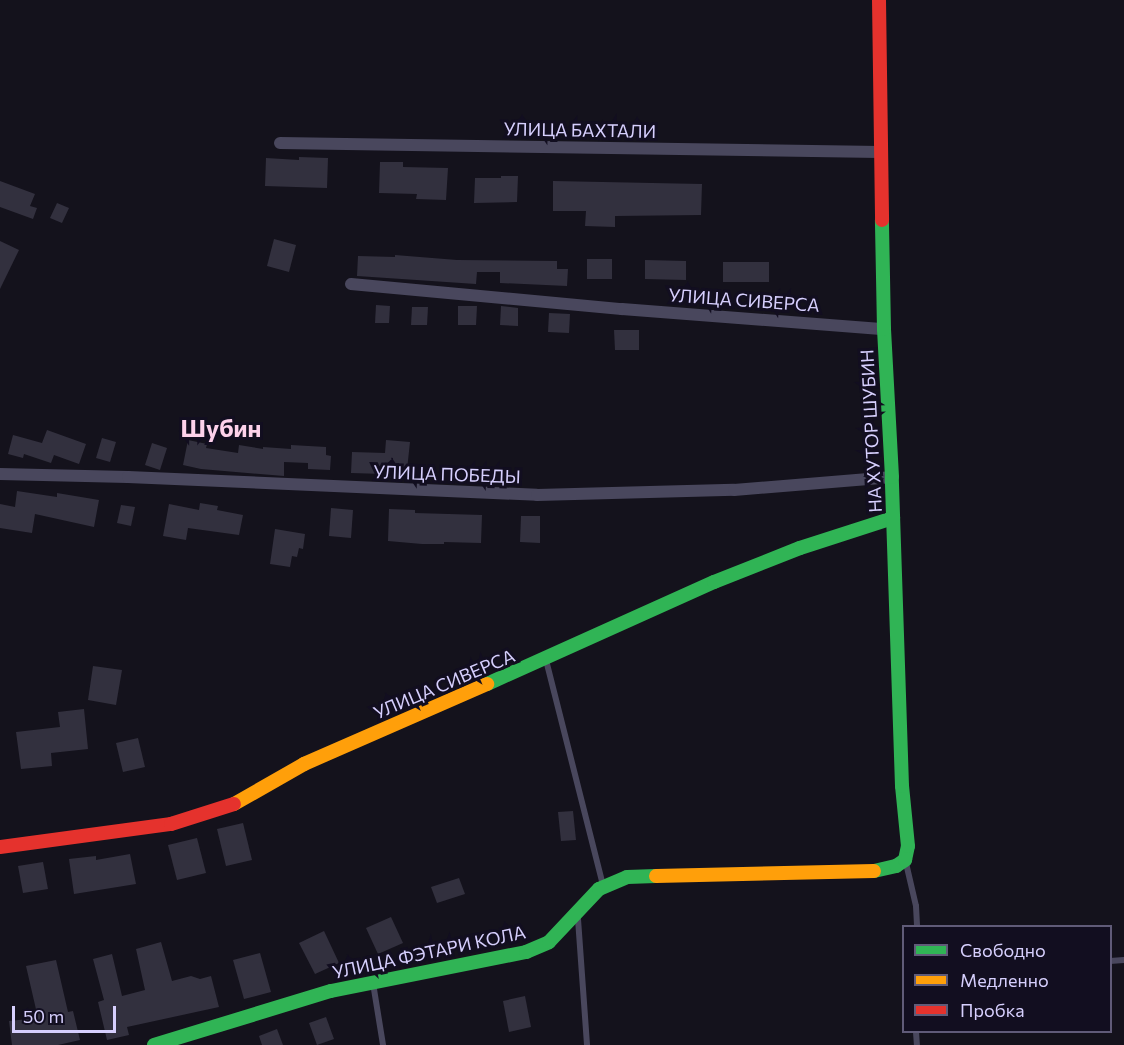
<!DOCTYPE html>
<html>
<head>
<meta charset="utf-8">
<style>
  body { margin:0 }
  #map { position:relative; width:1124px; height:1045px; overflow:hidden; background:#14121c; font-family:Commissioner,sans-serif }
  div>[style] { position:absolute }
  .building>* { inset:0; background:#32303e }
  .lane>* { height:6px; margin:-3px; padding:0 3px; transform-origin:3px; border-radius:3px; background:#49475d }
  .street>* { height:12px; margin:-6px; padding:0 6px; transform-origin:6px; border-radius:6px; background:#49475d }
  .fast>* { height:14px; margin:-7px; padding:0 7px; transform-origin:7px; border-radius:7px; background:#30b455 }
  .slow>* { height:14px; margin:-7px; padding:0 7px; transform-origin:7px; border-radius:7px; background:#ff9f0a }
  .jam>* { height:14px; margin:-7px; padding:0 7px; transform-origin:7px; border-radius:7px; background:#e5322d }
  span { translate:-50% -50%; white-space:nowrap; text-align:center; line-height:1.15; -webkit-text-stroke:6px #120e20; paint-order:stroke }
  .street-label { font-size:18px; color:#d6cffd }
  .district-label { font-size:24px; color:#fdd1eb; font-weight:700 }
  .legend { position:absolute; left:902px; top:925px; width:210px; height:108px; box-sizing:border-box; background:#120e20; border:2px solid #605b78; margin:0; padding:8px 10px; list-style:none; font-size:18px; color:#d6cffd }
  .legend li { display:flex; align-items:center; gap:12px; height:30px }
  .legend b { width:30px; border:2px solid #605b78 }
  .scale { position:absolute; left:12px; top:1006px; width:104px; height:27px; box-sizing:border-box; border:3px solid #d6cffd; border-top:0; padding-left:8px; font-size:18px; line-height:21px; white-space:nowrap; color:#d6cffd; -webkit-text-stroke:4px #120e20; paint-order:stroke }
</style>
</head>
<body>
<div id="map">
  <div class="building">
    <i style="clip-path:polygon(299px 157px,328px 158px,327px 188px,265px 186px,266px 158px,299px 160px)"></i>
    <i style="clip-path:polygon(380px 162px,403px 162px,403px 167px,448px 168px,446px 200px,416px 199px,417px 194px,379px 193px)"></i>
    <i style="clip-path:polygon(501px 176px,518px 176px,517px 202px,474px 203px,475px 178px,501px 178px)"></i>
    <i style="clip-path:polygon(0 181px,35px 194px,30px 206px,37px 208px,33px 219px,0 207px)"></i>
    <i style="clip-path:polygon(553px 181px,702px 184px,701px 215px,615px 216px,615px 227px,585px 226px,586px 211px,553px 211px)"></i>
    <i style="clip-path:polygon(57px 203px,69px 208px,62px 223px,50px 218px)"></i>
    <i style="clip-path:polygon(274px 239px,296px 245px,289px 272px,267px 266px)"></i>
    <i style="clip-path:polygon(0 241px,19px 250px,0 289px)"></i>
    <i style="clip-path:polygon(395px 255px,457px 260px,557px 261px,557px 269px,568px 269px,567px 286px,500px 283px,500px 272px,477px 272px,476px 284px,357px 276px,358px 256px,395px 257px)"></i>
    <i style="clip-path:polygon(587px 259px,612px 259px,612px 279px,587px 279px)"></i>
    <i style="clip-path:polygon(645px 260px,686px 261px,686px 280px,645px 279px)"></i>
    <i style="clip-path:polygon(723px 262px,769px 262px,769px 282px,723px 282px)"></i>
    <i style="clip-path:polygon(376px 305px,390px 306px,389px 323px,375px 323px)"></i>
    <i style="clip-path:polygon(458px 306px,477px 306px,476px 325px,458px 325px)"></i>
    <i style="clip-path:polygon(501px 306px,518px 308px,518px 326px,500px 325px)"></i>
    <i style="clip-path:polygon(412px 307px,428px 307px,427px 325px,411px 325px)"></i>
    <i style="clip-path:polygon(549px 313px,570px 314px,569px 333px,548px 332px)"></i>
    <i style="clip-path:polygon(614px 330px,639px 330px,639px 350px,615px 350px)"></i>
    <i style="clip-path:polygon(47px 430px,86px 444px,79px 464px,54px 455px,51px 463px,24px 454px,23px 458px,8px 454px,13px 435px,42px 443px)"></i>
    <i style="clip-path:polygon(102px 438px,116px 442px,110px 462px,96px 458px)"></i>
    <i style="clip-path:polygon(188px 440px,207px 444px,206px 448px,238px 453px,239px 445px,263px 449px,263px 447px,291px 449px,291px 445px,326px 447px,326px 455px,331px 456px,330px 470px,308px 469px,308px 463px,284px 462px,284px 476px,201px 469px,183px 465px)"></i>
    <i style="clip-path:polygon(386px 440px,410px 442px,406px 479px,383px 477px,383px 474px,351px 473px,352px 452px,385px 453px)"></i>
    <i style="clip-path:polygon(152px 443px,167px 448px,160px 470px,145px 465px)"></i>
    <i style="clip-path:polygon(17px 491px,57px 497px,57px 493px,99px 500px,94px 527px,35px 514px,32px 533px,0 528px,0 504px,15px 507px)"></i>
    <i style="clip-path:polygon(200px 503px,218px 506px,217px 510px,243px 515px,239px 535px,188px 528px,186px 540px,163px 536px,169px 504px,199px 510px)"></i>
    <i style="clip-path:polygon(121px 505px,135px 507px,131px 526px,117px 523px)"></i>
    <i style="clip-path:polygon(331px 508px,353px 510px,351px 538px,329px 536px)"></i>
    <i style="clip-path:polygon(389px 509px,415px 510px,415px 513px,482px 515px,481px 543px,444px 542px,444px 544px,422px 544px,388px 541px)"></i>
    <i style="clip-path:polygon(521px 516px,540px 516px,540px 543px,520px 542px)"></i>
    <i style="clip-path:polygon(275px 529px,305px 534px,303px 549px,299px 548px,297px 557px,292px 556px,290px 567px,270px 564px)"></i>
    <i style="clip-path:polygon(93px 666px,122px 670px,116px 705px,88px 700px)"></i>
    <i style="clip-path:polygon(84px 709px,88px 749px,51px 753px,52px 766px,21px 769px,16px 732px,60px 727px,58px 712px)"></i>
    <i style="clip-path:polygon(138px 738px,145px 767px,123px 772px,116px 743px)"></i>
    <i style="clip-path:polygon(573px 811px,576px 840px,561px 841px,558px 812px)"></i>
    <i style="clip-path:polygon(243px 823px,252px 860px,226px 866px,217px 829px)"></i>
    <i style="clip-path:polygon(197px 838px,206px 873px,177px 880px,168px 845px)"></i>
    <i style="clip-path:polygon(130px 854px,136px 884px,74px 894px,69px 859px,96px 856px,96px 860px)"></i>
    <i style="clip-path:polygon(43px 862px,48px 889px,23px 893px,18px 866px)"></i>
    <i style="clip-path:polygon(459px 878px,465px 894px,437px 903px,431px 887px)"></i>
    <i style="clip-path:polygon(391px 917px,403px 943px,378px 954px,366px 928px)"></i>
    <i style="clip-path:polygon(324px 931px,339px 963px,315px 974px,299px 943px)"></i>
    <i style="clip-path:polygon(161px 942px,172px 981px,191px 976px,200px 979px,211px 976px,219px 1007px,127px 1027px,129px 1035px,107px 1040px,98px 1002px,104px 1000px,93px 959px,112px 954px,122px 996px,145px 990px,136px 949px)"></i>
    <i style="clip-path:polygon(260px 953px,271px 992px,244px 999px,233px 960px)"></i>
    <i style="clip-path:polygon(56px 960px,68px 1012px,73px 1011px,80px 1040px,58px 1045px,12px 1045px,9px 1021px,38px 1018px,26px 966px)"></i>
    <i style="clip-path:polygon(525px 996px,531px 1027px,509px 1032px,503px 1001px)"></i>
    <i style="clip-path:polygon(326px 1017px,334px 1039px,317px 1045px,309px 1023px)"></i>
    <i style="clip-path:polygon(277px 1029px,283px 1045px,262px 1045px,259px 1036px)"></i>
  </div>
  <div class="lane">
    <i style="left:546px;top:660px;width:233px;rotate:75.8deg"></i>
    <i style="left:906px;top:863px;width:44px;rotate:76.9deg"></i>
    <i style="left:916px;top:906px;width:20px;rotate:87deg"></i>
    <i style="left:578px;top:919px;width:126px;rotate:85.9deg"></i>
    <i style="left:1110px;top:961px;width:14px;rotate:-4deg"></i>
    <i style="left:373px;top:983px;width:63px;rotate:80.8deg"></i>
    <i style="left:916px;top:1032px;width:13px;rotate:86deg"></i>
  </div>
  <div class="street">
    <i style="left:280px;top:143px;width:600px;rotate:0.86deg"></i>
    <i style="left:351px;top:284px;width:272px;rotate:5.3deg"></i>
    <i style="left:622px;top:309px;width:263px;rotate:4.4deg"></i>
    <i style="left:0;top:474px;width:128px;rotate:1.3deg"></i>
    <i style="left:128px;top:477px;width:409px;rotate:2.5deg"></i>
    <i style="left:537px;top:495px;width:197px;rotate:-1.5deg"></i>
    <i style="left:734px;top:490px;width:159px;rotate:-4.7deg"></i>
  </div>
  <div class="fast">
    <i style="left:487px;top:684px;width:249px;rotate:-24.2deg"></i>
    <i style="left:714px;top:582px;width:92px;rotate:-21.6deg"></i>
    <i style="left:800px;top:548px;width:98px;rotate:-17.9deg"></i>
    <i style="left:874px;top:871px;width:23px;rotate:-13deg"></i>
    <i style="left:896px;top:866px;width:11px;rotate:-34deg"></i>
    <i style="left:905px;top:860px;width:14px;rotate:-78deg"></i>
    <i style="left:908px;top:846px;width:60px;rotate:-95.7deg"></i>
    <i style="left:902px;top:786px;width:309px;rotate:-91.9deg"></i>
    <i style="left:892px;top:477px;width:148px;rotate:-93.1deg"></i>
    <i style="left:884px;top:329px;width:109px;rotate:-91.1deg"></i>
    <i style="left:154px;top:1045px;width:185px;rotate:-17deg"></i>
    <i style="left:331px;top:991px;width:199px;rotate:-11.3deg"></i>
    <i style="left:526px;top:952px;width:25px;rotate:-23deg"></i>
    <i style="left:549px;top:942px;width:73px;rotate:-46.7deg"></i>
    <i style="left:599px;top:889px;width:30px;rotate:-23deg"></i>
    <i style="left:627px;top:877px;width:29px;rotate:-2deg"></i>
  </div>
  <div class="slow">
    <i style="left:234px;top:804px;width:81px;rotate:-29.7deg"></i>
    <i style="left:304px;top:764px;width:200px;rotate:-23.6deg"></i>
    <i style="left:656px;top:876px;width:218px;rotate:-1.3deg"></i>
  </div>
  <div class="jam">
    <i style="left:879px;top:0;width:220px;rotate:89.2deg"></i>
    <i style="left:0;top:847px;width:173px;rotate:-7.7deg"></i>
    <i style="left:171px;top:824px;width:66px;rotate:-17.6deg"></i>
  </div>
  <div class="street-label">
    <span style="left:580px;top:130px;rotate:1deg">УЛИЦА БАХТАЛИ</span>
    <span style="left:744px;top:300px;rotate:4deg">УЛИЦА СИВЕРСА</span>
    <span style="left:871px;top:431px;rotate:-93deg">НА ХУТОР ШУБИН</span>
    <span style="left:447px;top:474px;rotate:2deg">УЛИЦА ПОБЕДЫ</span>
    <span style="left:444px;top:684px;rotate:-23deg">УЛИЦА СИВЕРСА</span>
    <span style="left:429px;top:952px;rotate:-12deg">УЛИЦА ФЭТАРИ КОЛА</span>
  </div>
  <div class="district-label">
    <span style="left:221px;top:428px">Шубин</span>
  </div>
  <ul class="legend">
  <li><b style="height:8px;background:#30b455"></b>Свободно</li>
  <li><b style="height:8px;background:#ff9f0a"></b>Медленно</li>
  <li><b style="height:8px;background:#e5322d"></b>Пробка</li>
  </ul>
  <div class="scale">50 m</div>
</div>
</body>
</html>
